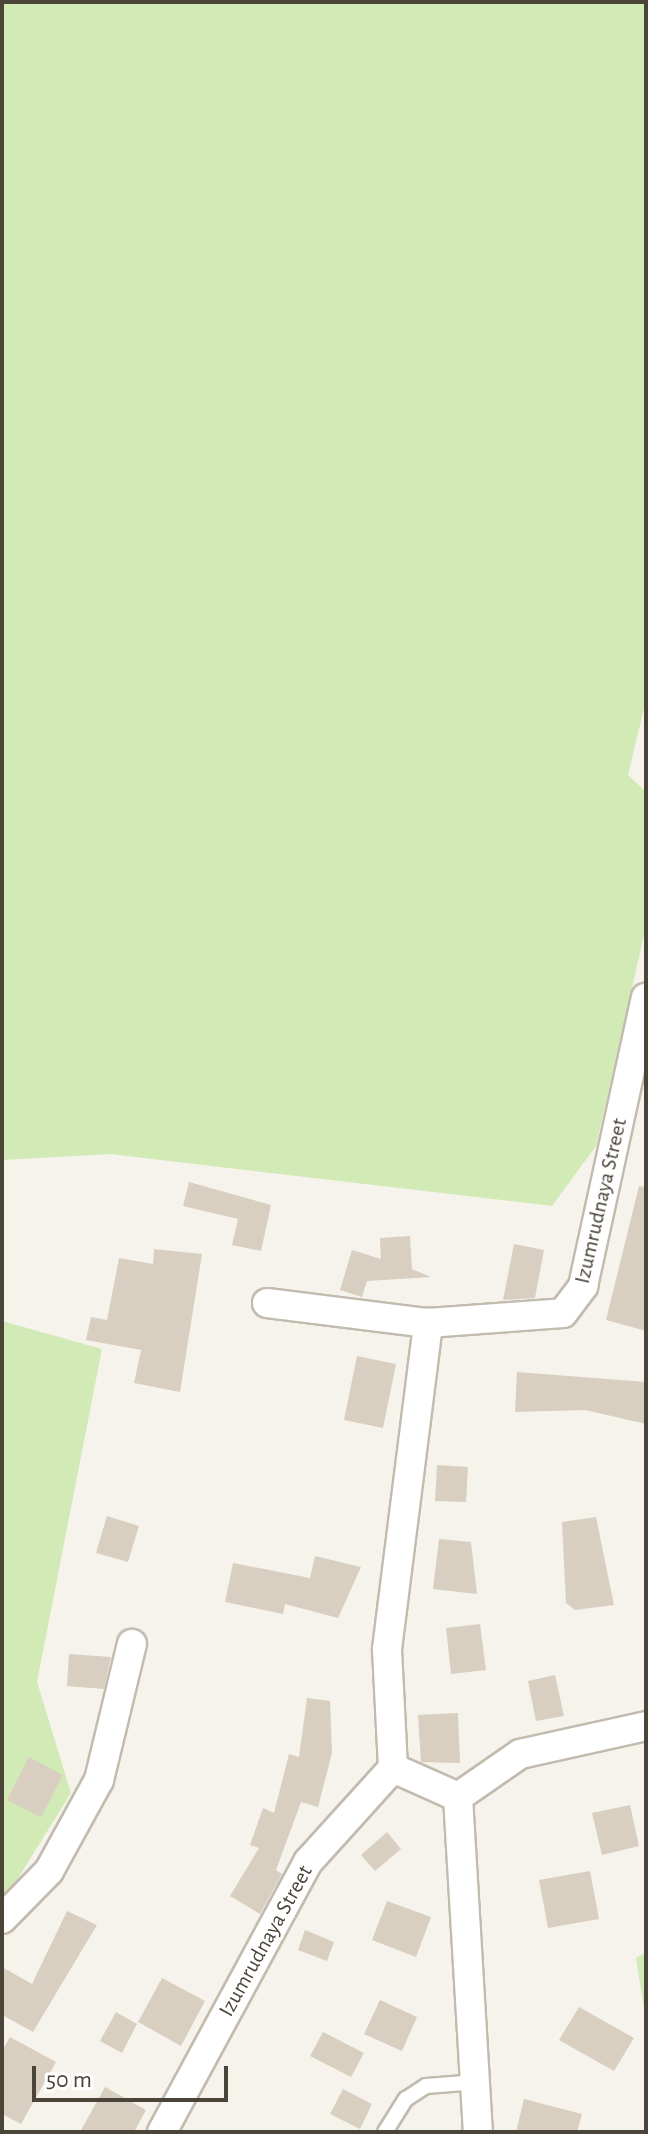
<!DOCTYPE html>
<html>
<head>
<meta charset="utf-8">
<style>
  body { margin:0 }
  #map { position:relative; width:648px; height:2134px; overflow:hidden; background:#f6f3ec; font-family:"Alegreya Sans",sans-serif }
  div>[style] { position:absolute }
  .green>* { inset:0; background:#d2eab5 }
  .building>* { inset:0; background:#d8cfc1 }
  .roads { filter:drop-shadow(2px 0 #c2bbae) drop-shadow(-2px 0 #c2bbae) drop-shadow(0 2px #c2bbae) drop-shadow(0 -2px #c2bbae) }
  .service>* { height:14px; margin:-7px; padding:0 7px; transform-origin:7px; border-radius:7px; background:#fff }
  .minor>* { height:28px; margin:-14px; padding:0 14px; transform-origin:14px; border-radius:14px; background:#fff }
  span { translate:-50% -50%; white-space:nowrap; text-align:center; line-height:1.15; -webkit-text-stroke:6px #fff; paint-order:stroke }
  .street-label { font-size:22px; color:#4b4439 }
  .frame { position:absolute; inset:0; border:4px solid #4b4439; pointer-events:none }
  .scale { position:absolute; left:32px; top:2066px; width:196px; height:36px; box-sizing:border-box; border:4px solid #4b4439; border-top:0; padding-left:10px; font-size:24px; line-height:28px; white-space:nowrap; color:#4b4439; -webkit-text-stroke:6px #fff; paint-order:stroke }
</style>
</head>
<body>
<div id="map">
  <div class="green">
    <i style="clip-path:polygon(2px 2px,646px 2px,646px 700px,628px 775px,646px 792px,646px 926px,596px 1146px,552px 1206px,110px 1154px,2px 1160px)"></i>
    <i style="clip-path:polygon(2px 1321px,102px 1349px,37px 1682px,71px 1793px,2px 1904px)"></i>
    <i style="clip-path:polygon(646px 1952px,646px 2021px,636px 1958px)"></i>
  </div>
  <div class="building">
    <i style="clip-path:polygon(189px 1182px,271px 1205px,261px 1251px,232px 1245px,238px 1219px,183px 1206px)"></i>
    <i style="clip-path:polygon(639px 1186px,646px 1187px,646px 1331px,606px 1320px)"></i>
    <i style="clip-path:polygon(410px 1236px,412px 1269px,431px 1277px,367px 1281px,362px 1297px,340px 1290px,352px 1250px,381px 1259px,380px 1238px)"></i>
    <i style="clip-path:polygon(514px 1244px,544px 1250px,535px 1298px,503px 1300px)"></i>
    <i style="clip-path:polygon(154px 1249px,202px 1254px,180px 1392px,134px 1383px,141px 1350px,86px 1340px,91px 1317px,107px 1320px,119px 1258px,153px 1264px)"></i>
    <i style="clip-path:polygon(357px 1356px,396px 1364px,383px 1428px,344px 1420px)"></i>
    <i style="clip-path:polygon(517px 1372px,646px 1382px,646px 1424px,585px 1410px,515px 1412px)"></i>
    <i style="clip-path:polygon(437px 1465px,468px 1467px,466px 1502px,435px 1501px)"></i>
    <i style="clip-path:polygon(107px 1516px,139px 1526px,128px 1562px,96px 1553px)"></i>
    <i style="clip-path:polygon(596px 1517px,614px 1605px,575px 1610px,566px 1603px,562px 1522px)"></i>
    <i style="clip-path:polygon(439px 1539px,471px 1542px,477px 1594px,433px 1589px)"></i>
    <i style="clip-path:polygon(315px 1556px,361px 1567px,338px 1618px,285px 1604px,283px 1614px,225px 1602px,233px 1563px,310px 1578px)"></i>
    <i style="clip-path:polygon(480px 1624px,486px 1670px,451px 1674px,446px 1628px)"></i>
    <i style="clip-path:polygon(69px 1654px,111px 1657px,104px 1689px,67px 1686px)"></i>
    <i style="clip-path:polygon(555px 1675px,564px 1716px,536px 1721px,528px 1681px)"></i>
    <i style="clip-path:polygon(307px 1698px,330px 1701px,332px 1753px,318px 1807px,301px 1802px,276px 1870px,282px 1874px,260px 1914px,230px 1896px,259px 1848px,250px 1845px,263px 1808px,274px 1813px,289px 1754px,299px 1757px)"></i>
    <i style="clip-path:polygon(458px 1713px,460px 1763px,421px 1762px,418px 1715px)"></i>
    <i style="clip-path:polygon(29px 1757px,63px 1775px,41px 1817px,7px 1800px)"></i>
    <i style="clip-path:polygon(630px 1805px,639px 1846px,602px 1855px,592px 1813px)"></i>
    <i style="clip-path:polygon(387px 1832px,401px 1849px,375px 1871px,361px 1855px)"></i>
    <i style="clip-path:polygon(590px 1871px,599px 1919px,548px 1928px,539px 1880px)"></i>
    <i style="clip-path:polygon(387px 1901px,431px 1917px,416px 1957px,372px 1940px)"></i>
    <i style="clip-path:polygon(67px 1911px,97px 1925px,33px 2032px,2px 2015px,2px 1967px,32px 1984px)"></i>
    <i style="clip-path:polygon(305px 1930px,334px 1942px,327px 1961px,298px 1950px)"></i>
    <i style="clip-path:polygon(162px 1978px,205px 2001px,181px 2046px,138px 2022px)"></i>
    <i style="clip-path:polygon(380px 2000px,417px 2017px,402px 2051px,364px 2034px)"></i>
    <i style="clip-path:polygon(579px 2007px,634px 2038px,614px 2071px,559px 2040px)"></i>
    <i style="clip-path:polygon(116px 2012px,137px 2024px,122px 2053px,100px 2041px)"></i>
    <i style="clip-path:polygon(323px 2032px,364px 2053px,351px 2077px,310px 2056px)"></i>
    <i style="clip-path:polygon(10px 2037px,56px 2062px,21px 2124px,2px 2114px,2px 2051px)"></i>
    <i style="clip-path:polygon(105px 2087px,146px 2110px,134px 2132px,80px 2132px)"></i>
    <i style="clip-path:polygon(343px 2089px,372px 2104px,360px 2129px,330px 2114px)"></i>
    <i style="clip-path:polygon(524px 2099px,582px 2114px,577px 2132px,516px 2132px)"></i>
  </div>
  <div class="roads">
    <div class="service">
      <i style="left:385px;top:2132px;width:39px;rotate:-58deg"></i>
      <i style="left:406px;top:2099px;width:24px;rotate:-33deg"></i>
      <i style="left:426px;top:2086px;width:52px;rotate:-4.4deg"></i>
    </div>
    <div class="minor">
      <i style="left:267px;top:1303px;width:162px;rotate:7.1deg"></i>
      <i style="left:428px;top:1323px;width:135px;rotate:-4.2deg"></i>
      <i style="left:563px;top:1313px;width:34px;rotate:-53deg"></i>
      <i style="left:583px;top:1286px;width:295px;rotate:-77.7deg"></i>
      <i style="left:393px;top:1768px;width:71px;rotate:24deg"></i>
      <i style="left:458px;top:1797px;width:75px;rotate:-34.7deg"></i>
      <i style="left:520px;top:1754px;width:129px;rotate:-12.5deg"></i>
      <i style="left:458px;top:1797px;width:336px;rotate:86.6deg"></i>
      <i style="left:2px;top:1919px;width:67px;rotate:-45.6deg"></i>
      <i style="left:49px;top:1871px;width:104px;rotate:-61.2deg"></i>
      <i style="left:99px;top:1780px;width:140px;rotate:-76.4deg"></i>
      <i style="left:162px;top:2132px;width:307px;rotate:-61.6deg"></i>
      <i style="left:308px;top:1862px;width:127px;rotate:-47.9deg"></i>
      <i style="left:393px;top:1768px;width:119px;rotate:-92.9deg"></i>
      <i style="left:387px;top:1649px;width:329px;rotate:-82.8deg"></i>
    </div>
  </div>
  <div class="street-label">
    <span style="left:601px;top:1201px;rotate:-77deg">Izumrudnaya Street</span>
    <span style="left:266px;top:1941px;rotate:-61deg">Izumrudnaya Street</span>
  </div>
  <div class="frame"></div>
  <div class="scale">50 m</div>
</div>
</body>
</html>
